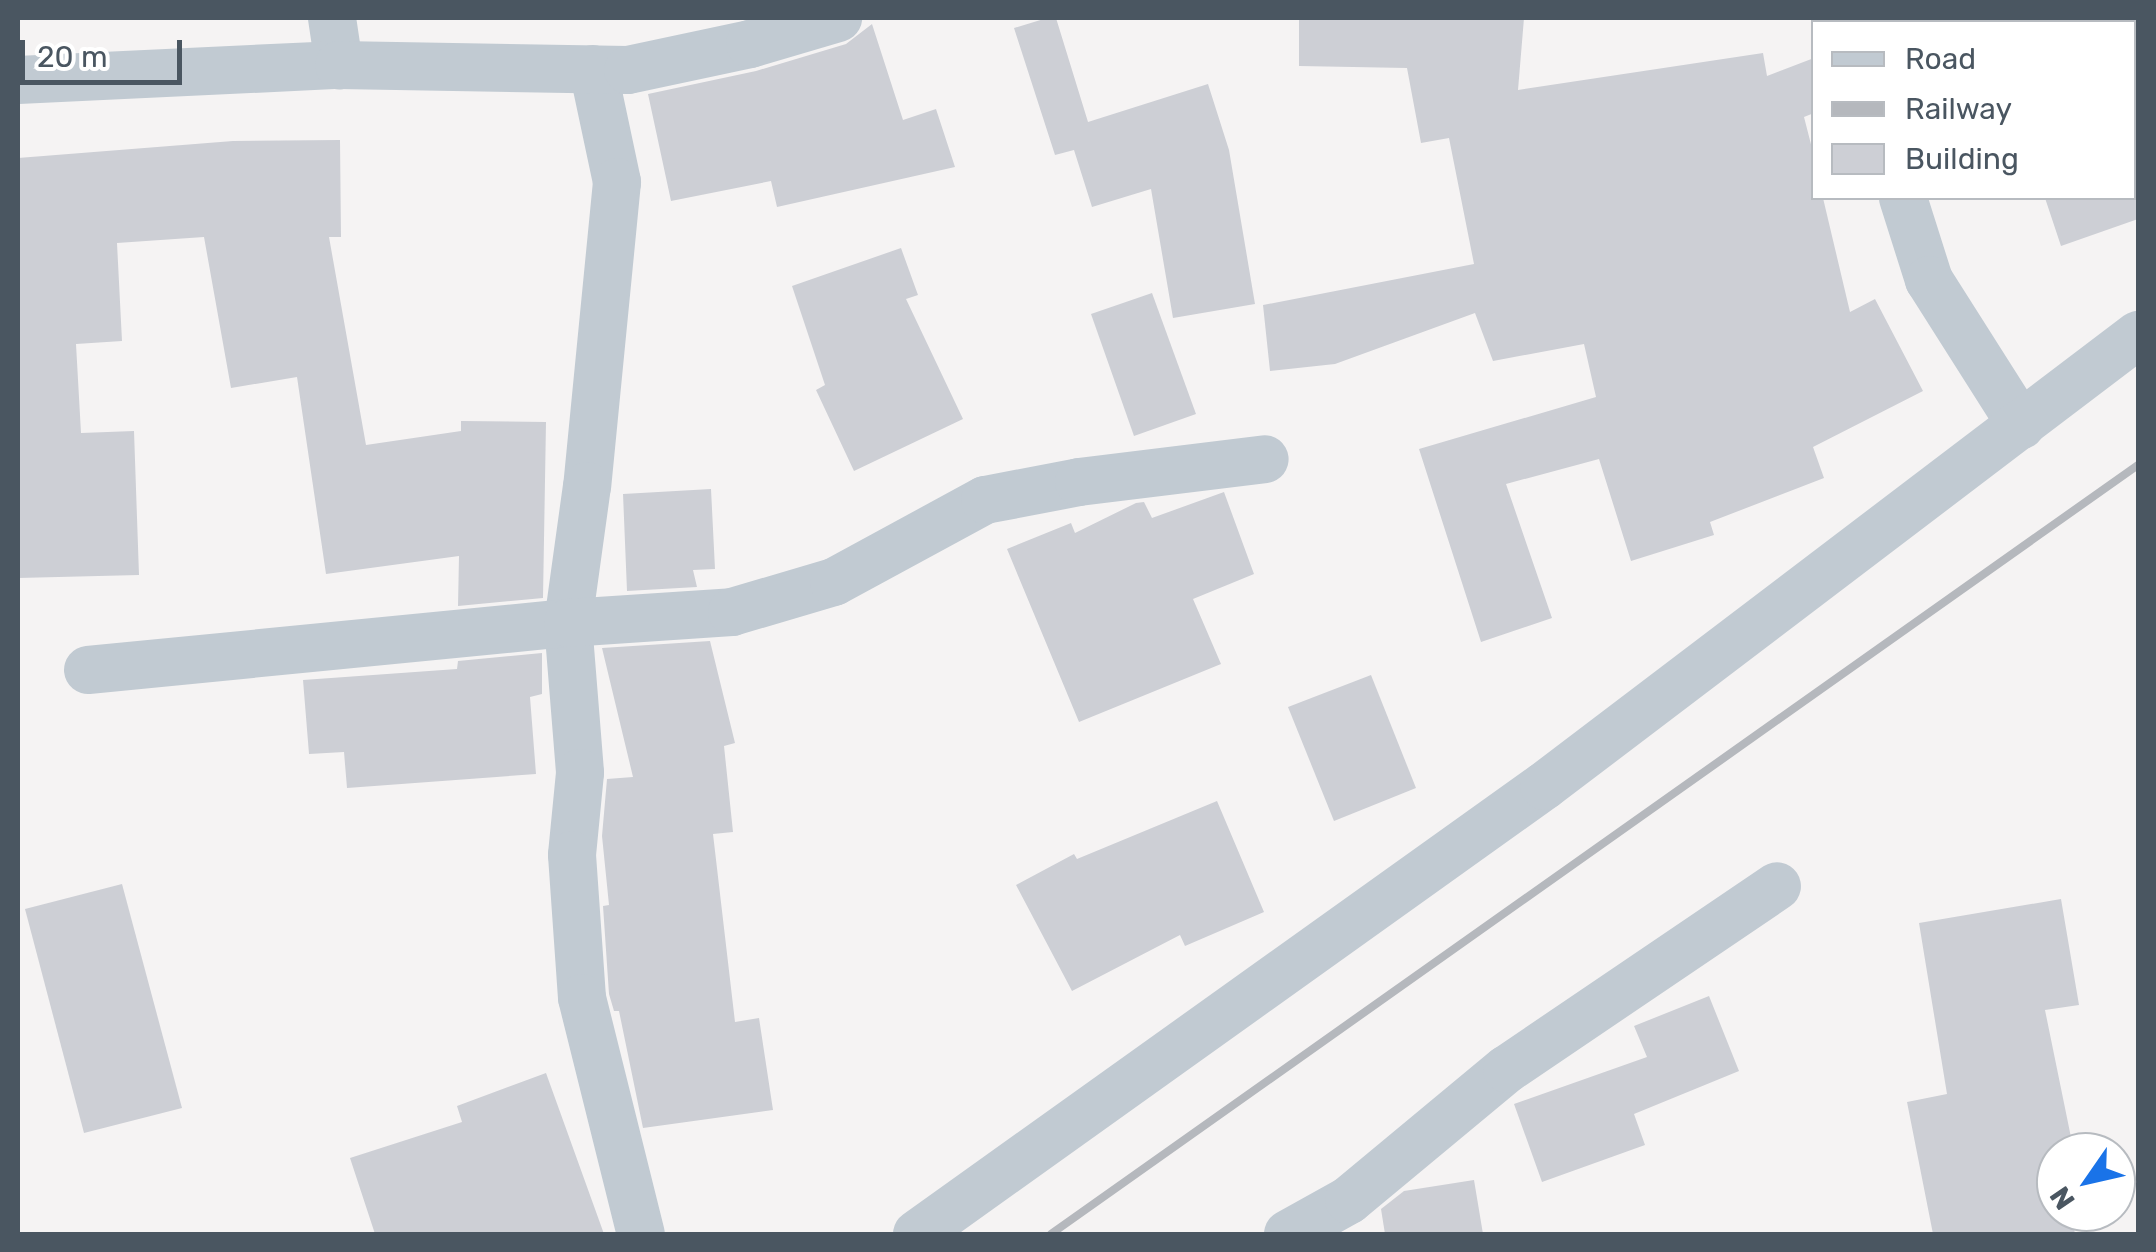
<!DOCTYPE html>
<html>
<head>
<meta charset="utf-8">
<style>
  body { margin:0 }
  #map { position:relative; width:2156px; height:1252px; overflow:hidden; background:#f5f3f3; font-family:Rubik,sans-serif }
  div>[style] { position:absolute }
  .building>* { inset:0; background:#cdcfd5 }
  .street>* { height:48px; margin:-24px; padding:0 24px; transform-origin:24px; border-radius:24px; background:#c1cad2 }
  .rail>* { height:8px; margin:-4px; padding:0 4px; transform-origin:4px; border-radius:4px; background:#b5b8bd }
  span { translate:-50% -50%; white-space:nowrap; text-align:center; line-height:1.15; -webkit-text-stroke:10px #fff; paint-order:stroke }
  .frame { position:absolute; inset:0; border:20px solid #4a5661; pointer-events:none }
  .legend { position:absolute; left:1811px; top:20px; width:325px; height:180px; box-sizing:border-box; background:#fff; border:2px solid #b7bbc0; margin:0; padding:12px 18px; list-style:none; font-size:30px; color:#4a5661 }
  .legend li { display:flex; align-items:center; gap:20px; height:50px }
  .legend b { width:50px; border:2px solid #b7bbc0 }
  .north { position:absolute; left:2036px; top:1132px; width:100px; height:100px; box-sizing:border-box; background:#fff; border:2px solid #b7bbc0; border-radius:50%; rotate:236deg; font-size:28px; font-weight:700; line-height:40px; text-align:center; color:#4a5661 }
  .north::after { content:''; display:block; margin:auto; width:35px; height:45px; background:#1a73e8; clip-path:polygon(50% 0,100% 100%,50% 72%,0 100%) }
  .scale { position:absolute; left:20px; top:40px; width:162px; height:45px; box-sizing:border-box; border:5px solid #4a5661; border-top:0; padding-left:12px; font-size:30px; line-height:35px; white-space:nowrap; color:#4a5661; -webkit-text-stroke:8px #fff; paint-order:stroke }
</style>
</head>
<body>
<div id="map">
  <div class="building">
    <i style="clip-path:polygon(1047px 18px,1056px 18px,1088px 122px,1208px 84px,1229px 150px,1255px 304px,1173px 318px,1151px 189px,1092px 207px,1074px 150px,1055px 155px,1014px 28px)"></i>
    <i style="clip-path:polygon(1299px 18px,1524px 18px,1518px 90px,1763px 53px,1767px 76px,1814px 58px,1814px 113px,1804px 117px,1814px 156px,1814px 198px,1823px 198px,1850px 312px,1875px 299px,1923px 391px,1813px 447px,1824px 478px,1710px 522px,1714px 535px,1631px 561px,1599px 459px,1506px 484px,1552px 618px,1481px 642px,1419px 449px,1596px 397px,1584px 344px,1493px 361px,1475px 313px,1335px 364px,1270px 371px,1263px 305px,1474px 264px,1449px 138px,1421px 143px,1407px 68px,1299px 66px)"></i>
    <i style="clip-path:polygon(872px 24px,903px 120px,936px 109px,955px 167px,777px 207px,771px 181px,671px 201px,648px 94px,756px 71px,846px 44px)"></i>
    <i style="clip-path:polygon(340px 140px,341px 237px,329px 237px,366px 445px,461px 431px,461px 421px,546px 422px,543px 598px,458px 606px,459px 556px,326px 574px,297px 377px,231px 388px,204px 237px,117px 243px,122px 341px,76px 344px,81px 433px,134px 431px,139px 575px,18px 578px,18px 158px,233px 141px)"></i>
    <i style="clip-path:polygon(2045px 198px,2138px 198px,2138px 219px,2061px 246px)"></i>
    <i style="clip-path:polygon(901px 248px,918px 295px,906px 299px,963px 419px,854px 471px,816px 390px,825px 385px,792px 286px)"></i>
    <i style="clip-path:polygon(1152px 293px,1196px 414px,1134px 436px,1091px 314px)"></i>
    <i style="clip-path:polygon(711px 489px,715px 569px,693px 570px,697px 587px,627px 591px,623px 494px)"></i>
    <i style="clip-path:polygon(1224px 492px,1254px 574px,1193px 599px,1221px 664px,1079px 722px,1007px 549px,1071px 523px,1075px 533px,1136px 503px,1144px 502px,1152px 518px)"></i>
    <i style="clip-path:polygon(710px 641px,735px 743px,724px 746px,733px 832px,713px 834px,735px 1022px,759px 1018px,773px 1110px,643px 1128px,619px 1011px,614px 1011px,609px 994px,603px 906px,609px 905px,602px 836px,607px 779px,633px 777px,602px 648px)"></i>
    <i style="clip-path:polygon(542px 653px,542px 694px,530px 697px,536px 774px,347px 788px,344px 752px,309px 754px,303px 680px,457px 669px,458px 661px)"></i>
    <i style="clip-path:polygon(1371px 675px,1416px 788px,1334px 821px,1288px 707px)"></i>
    <i style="clip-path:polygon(1217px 801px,1264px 912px,1185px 946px,1180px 935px,1072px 991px,1016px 885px,1074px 854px,1077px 859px)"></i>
    <i style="clip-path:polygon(122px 884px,182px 1108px,84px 1133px,25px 909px)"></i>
    <i style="clip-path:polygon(2061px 899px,2079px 1005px,2045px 1010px,2074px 1152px,2056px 1152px,2056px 1212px,2071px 1212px,2075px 1234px,1933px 1234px,1907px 1102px,1947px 1094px,1919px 923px)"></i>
    <i style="clip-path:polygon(1709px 996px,1739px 1071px,1634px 1114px,1645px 1145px,1542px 1182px,1514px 1104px,1647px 1057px,1634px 1026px)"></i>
    <i style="clip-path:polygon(546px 1073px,604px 1234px,375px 1234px,350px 1158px,462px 1122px,457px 1106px)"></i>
    <i style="clip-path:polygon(1474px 1180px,1483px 1234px,1385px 1234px,1381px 1209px,1404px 1191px)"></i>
  </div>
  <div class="street">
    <i style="left:332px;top:18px;width:48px;rotate:81.5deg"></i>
    <i style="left:1847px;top:18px;width:4px;rotate:76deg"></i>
    <i style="left:593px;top:69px;width:116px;rotate:78deg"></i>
    <i style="left:617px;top:182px;width:305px;rotate:95.6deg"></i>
    <i style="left:587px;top:486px;width:138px;rotate:97.9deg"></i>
    <i style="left:568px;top:623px;width:150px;rotate:85.4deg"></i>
    <i style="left:580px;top:773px;width:82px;rotate:95.6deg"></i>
    <i style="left:572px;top:855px;width:143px;rotate:86deg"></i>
    <i style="left:582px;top:998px;width:243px;rotate:76deg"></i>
    <i style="left:18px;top:80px;width:321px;rotate:-2.7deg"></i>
    <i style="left:339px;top:65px;width:289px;rotate:1deg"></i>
    <i style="left:628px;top:70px;width:125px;rotate:-12deg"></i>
    <i style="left:750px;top:44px;width:92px;rotate:-16.5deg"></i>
    <i style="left:1903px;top:198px;width:86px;rotate:72.4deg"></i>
    <i style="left:1929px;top:280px;width:172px;rotate:57.6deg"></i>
    <i style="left:88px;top:670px;width:482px;rotate:-5.6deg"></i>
    <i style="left:568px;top:623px;width:164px;rotate:-3.8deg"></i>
    <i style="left:732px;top:612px;width:106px;rotate:-16.4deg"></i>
    <i style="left:834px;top:582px;width:172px;rotate:-28.5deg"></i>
    <i style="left:985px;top:500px;width:96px;rotate:-10.8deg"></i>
    <i style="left:1079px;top:482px;width:187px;rotate:-7deg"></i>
    <i style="left:917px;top:1234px;width:771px;rotate:-35.55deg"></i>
    <i style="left:1544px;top:786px;width:746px;rotate:-37.21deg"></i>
    <i style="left:1288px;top:1234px;width:70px;rotate:-29.1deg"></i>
    <i style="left:1349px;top:1200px;width:205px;rotate:-39.7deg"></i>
    <i style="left:1507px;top:1069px;width:326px;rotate:-34.1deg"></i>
  </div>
  <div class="rail">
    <i style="left:1051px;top:1234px;width:1332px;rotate:-35.28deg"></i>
  </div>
  <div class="frame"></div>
  <ul class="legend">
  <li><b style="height:12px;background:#c1cad2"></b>Road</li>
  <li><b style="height:12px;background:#b5b8bd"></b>Railway</li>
  <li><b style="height:28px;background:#cdcfd5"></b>Building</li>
  </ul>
  <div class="north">N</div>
  <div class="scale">20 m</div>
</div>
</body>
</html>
